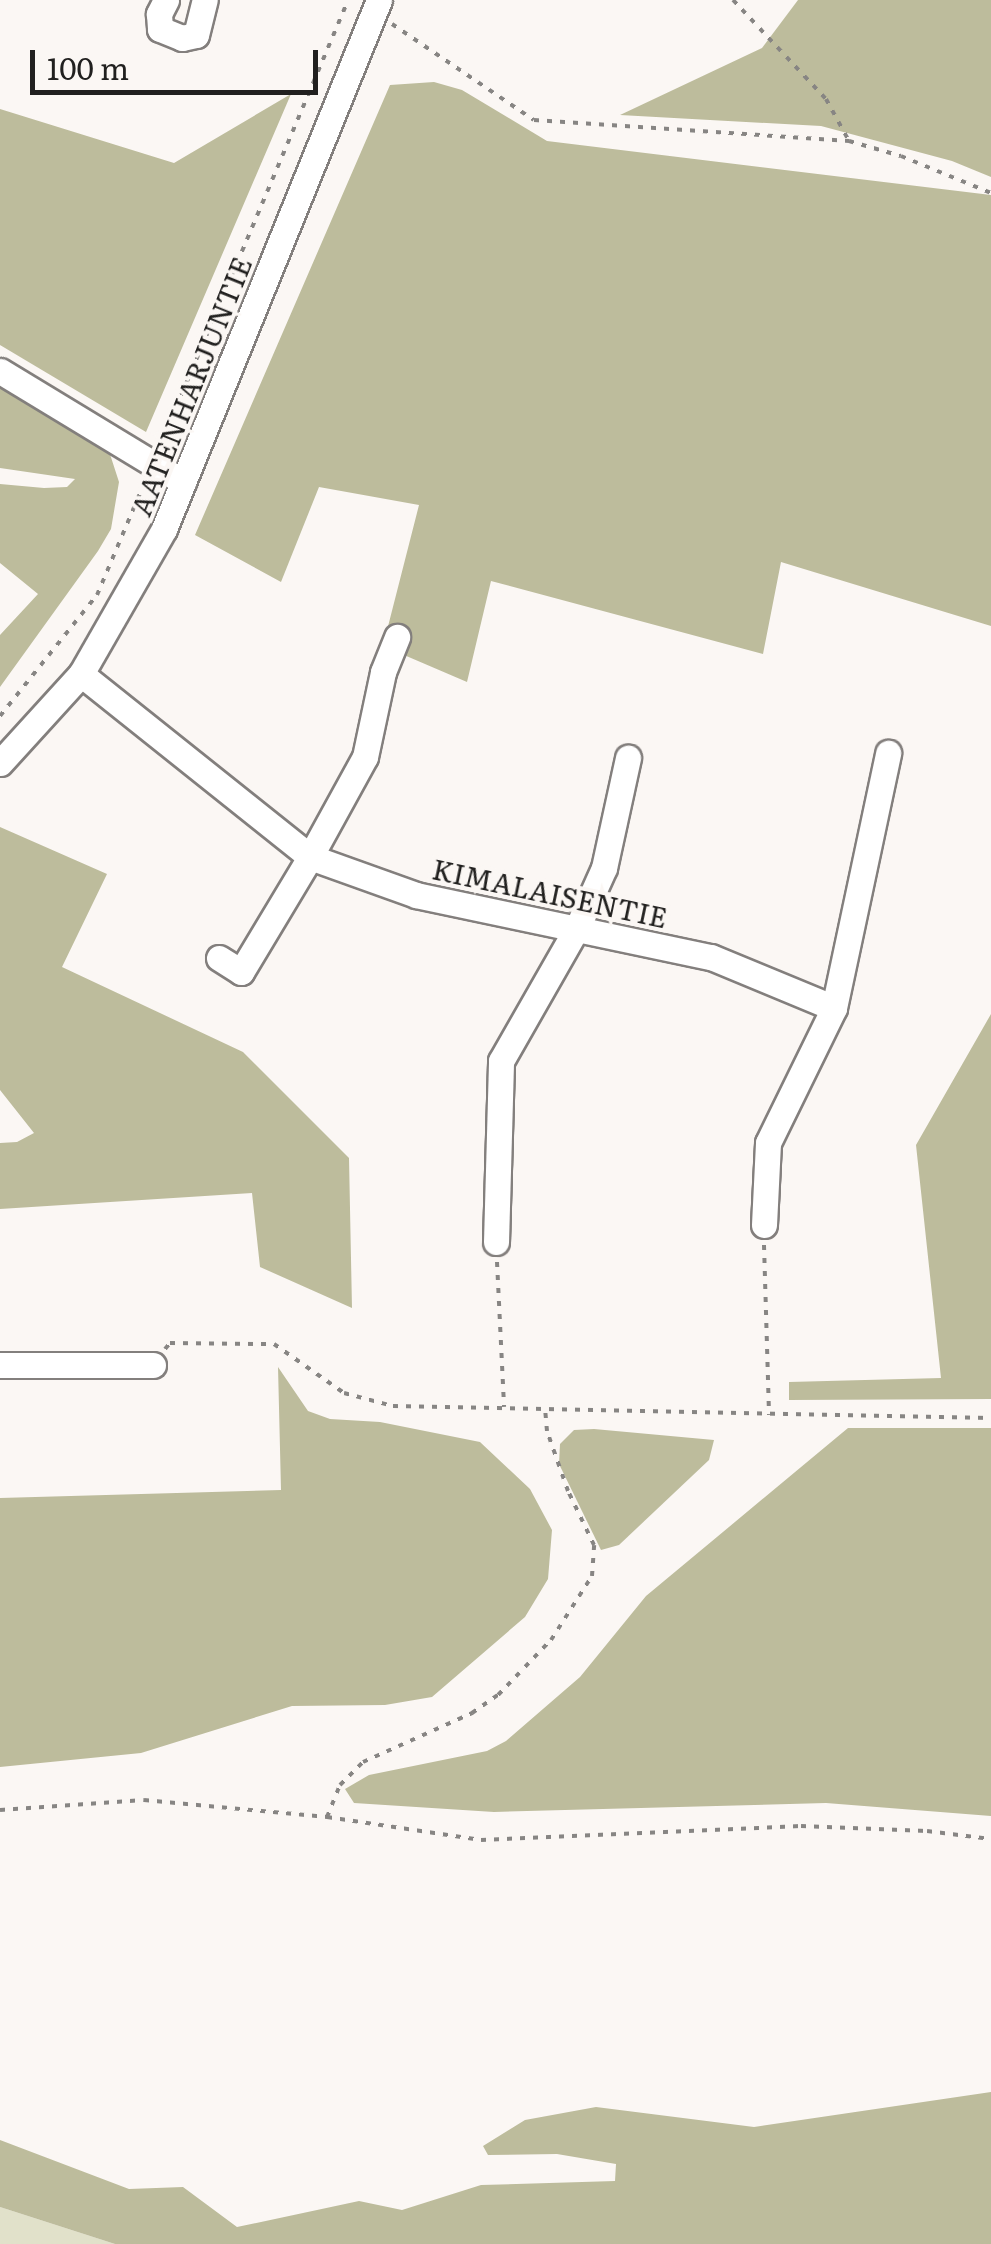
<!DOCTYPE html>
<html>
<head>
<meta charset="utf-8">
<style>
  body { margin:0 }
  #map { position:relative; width:991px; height:2244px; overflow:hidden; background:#fbf7f4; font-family:Literata,serif }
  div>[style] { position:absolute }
  .green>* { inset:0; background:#e1e1ca }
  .forest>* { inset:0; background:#bdbc9c }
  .path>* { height:4px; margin-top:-2px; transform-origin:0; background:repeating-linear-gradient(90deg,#878583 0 5px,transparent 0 13px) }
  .roads { filter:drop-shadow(2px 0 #837f7d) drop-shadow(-2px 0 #837f7d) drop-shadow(0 2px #837f7d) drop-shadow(0 -2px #837f7d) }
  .minor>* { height:25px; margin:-12.5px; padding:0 12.5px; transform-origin:12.5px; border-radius:12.5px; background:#fff }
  span { translate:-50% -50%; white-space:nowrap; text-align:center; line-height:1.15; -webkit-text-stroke:8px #fbf7f4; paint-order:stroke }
  .street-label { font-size:28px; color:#21201f }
  .scale { position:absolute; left:30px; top:50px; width:288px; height:45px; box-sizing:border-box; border:5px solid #21201f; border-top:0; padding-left:12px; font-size:30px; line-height:35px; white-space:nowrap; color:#21201f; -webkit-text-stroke:8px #fbf7f4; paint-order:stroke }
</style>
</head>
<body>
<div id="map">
  <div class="green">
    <i style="clip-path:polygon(0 2207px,115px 2244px,0 2244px)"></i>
  </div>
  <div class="forest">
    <i style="clip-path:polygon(798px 0,991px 0,991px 177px,952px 161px,821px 126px,620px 115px,762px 48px)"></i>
    <i style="clip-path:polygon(434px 82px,462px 90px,547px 141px,991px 195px,991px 626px,781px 562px,763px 654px,491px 581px,467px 682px,383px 646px,419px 505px,319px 487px,281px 582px,195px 535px,390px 85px)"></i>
    <i style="clip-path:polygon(291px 94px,146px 432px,0 345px,0 109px,174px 163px)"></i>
    <i style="clip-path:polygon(0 379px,108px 448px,119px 482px,111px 529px,98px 551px,0 687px,0 635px,38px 594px,0 563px,0 484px,44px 488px,67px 487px,75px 479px,0 468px)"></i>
    <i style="clip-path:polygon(0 827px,107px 874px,62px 967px,243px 1052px,349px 1158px,352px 1308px,260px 1267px,252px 1193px,0 1209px,0 1143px,17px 1142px,34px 1133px,0 1090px)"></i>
    <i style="clip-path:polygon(991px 1014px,991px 1399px,789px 1400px,789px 1382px,941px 1378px,916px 1145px)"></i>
    <i style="clip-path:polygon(278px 1367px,308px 1411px,330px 1419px,380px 1422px,480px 1442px,530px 1489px,552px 1530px,548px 1579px,525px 1617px,432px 1697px,385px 1705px,292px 1706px,141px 1753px,0 1767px,0 1498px,281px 1490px)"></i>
    <i style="clip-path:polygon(848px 1428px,991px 1428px,991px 1816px,826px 1803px,494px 1812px,354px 1803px,345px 1789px,369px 1775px,487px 1751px,506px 1741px,580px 1677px,646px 1596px)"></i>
    <i style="clip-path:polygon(594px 1429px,714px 1440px,709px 1460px,619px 1545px,601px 1550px,559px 1464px,560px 1444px,574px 1430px)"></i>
    <i style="clip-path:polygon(991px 2092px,991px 2244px,115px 2244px,0 2207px,0 2140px,129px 2189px,183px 2187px,237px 2227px,359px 2201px,402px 2210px,481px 2185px,615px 2181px,616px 2164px,557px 2154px,488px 2155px,483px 2146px,525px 2120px,596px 2107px,754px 2127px)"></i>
  </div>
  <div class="path">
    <i style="left:733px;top:0;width:136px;rotate:46.8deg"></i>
    <i style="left:826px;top:99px;width:48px;rotate:61.3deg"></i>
    <i style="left:392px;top:24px;width:171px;rotate:34.1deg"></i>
    <i style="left:534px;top:120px;width:316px;rotate:3.8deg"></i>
    <i style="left:849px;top:141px;width:54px;rotate:16.1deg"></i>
    <i style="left:901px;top:156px;width:97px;rotate:22.3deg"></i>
    <i style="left:161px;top:443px;width:481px;rotate:-67.1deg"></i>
    <i style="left:0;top:716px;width:155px;rotate:-51.3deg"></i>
    <i style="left:97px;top:595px;width:121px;rotate:-67.1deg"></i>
    <i style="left:764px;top:1245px;width:170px;rotate:88.3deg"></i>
    <i style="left:497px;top:1262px;width:145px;rotate:87.2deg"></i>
    <i style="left:165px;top:1349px;width:8px;rotate:-50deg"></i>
    <i style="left:170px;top:1343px;width:104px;rotate:0.6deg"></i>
    <i style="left:274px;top:1344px;width:85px;rotate:35deg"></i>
    <i style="left:344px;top:1393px;width:51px;rotate:14.9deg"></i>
    <i style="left:393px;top:1406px;width:598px;rotate:1.15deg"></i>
    <i style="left:0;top:1810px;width:144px;rotate:-4deg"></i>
    <i style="left:144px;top:1800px;width:184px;rotate:5.3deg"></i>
    <i style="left:327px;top:1817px;width:156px;rotate:8.5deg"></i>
    <i style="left:481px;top:1840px;width:320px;rotate:-2.5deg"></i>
    <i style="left:801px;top:1826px;width:126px;rotate:2.3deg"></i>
    <i style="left:927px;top:1831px;width:64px;rotate:7.1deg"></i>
    <i style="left:327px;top:1817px;width:35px;rotate:-68deg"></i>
    <i style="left:340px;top:1785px;width:33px;rotate:-45deg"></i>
    <i style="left:363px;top:1762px;width:120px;rotate:-24.2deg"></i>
    <i style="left:472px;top:1713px;width:32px;rotate:-35deg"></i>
    <i style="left:498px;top:1695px;width:76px;rotate:-46.1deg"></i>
    <i style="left:551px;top:1640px;width:76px;rotate:-57.4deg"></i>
    <i style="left:592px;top:1576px;width:31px;rotate:-86deg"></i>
    <i style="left:594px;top:1545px;width:60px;rotate:-115.7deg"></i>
    <i style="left:568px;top:1491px;width:64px;rotate:-109.3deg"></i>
    <i style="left:547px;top:1431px;width:22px;rotate:-95deg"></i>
  </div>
  <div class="roads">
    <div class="minor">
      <i style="left:166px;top:0;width:16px;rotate:117deg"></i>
      <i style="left:159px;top:14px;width:15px;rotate:86deg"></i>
      <i style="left:160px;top:29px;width:24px;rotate:22deg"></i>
      <i style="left:182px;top:38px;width:14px;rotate:-12deg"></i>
      <i style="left:196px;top:35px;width:36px;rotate:-76deg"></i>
      <i style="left:0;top:371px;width:214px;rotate:31.2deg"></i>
      <i style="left:81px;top:674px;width:293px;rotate:38.6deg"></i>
      <i style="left:310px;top:857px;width:113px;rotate:19.7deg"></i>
      <i style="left:416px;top:895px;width:301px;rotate:11.9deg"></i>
      <i style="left:711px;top:957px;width:133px;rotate:22.5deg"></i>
      <i style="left:834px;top:1008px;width:150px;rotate:116.1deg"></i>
      <i style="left:768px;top:1143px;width:82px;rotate:92.8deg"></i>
      <i style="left:0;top:763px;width:120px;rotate:-47.7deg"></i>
      <i style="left:81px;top:674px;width:167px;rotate:-60.2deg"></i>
      <i style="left:164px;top:529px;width:571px;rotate:-67.88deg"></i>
      <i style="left:219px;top:958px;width:26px;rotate:32deg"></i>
      <i style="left:241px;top:972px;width:134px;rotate:-59deg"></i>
      <i style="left:310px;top:857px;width:114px;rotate:-61.2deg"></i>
      <i style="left:365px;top:757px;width:87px;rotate:-78deg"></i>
      <i style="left:383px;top:672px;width:38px;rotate:-68deg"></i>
      <i style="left:834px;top:1008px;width:261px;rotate:-78deg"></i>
      <i style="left:496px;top:1242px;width:181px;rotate:-88.4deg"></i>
      <i style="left:501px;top:1061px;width:155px;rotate:-60.3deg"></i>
      <i style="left:578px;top:926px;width:64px;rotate:-65.9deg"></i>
      <i style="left:604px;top:868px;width:113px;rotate:-77.7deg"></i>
      <i style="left:0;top:1365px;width:153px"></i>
    </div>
  </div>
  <div class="street-label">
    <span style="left:190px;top:386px;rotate:-68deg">AATENHARJUNTIE</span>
    <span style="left:550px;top:892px;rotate:12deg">KIMALAISENTIE</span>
  </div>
  <div class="scale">100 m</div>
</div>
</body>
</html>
